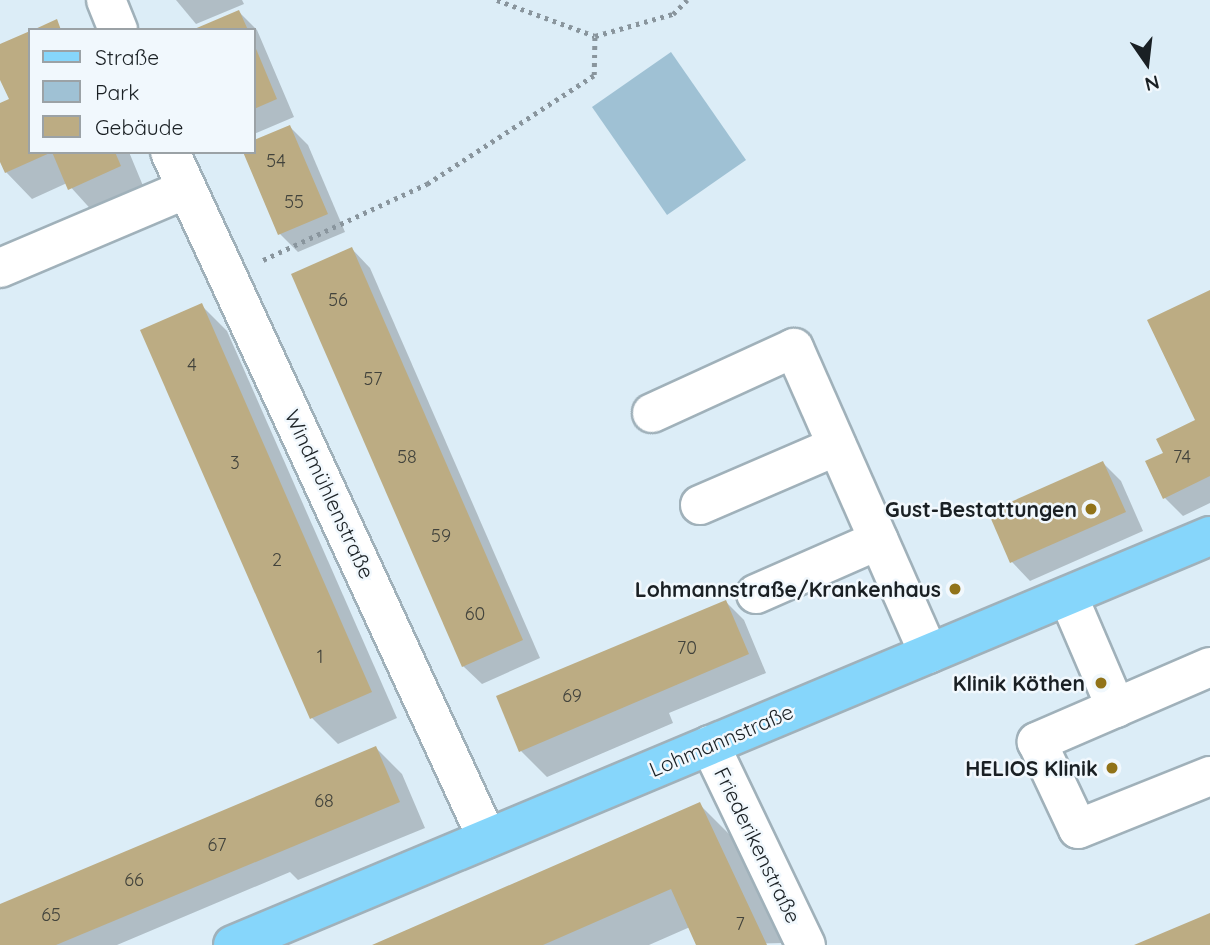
<!DOCTYPE html>
<html>
<head>
<meta charset="utf-8">
<style>
  body { margin:0 }
  #map { position:relative; width:1210px; height:945px; overflow:hidden; background:#dcedf7; font-family:Quicksand,sans-serif }
  div>[style] { position:absolute }
  .green>* { inset:0; background:#9fc1d4 }
  .shadow>* { inset:0; background:#0003 }
  .building>* { inset:0; background:#bcac83 }
  .path>* { height:4.5px; margin-top:-2.25px; transform-origin:0; background:repeating-linear-gradient(90deg,#89959d 0 3.5px,transparent 0 8.5px) }
  .roads { filter:drop-shadow(2px 0 #a0b1ba) drop-shadow(-2px 0 #a0b1ba) drop-shadow(0 2px #a0b1ba) drop-shadow(0 -2px #a0b1ba) }
  .minor>* { height:38px; margin:-19px; padding:0 19px; transform-origin:19px; border-radius:19px; background:#fff }
  .major>* { height:38px; margin:-19px; padding:0 19px; transform-origin:19px; border-radius:19px; background:#86d6fb }
  .dots>* { width:19px; height:19px; translate:-50% -50%; box-sizing:border-box; border:4px solid #f1f8fd; border-radius:50% }
  span { translate:-50% -50%; white-space:nowrap; text-align:center; line-height:1.15; -webkit-text-stroke:5px #f1f8fd; paint-order:stroke }
  .number-label { font-size:18px; color:#42433c }
  .number-label span { -webkit-text-stroke-width:0 }
  .street-label { font-size:21px; color:#1a2024 }
  .poi-label { font-size:21px; color:#1a2024; font-weight:700 }
  .right { translate:-100% -50%; text-align:right }
  .legend { position:absolute; left:28px; top:28px; width:228px; height:126px; box-sizing:border-box; background:#f1f8fd; border:2px solid #9ba2a6; margin:0; padding:9px 12px; list-style:none; font-size:21px; color:#1a2024 }
  .legend li { display:flex; align-items:center; gap:14px; height:35px }
  .legend b { width:35px; border:2px solid #9ba2a6 }
  .north { position:absolute; left:1112px; top:28px; width:70px; height:70px; -webkit-text-stroke:5px #f1f8fd; paint-order:stroke; rotate:166deg; font-size:19px; font-weight:700; line-height:28px; text-align:center; color:#1a2024 }
  .north::after { content:''; display:block; margin:auto; width:24px; height:32px; background:#1a2024; clip-path:polygon(50% 0,100% 100%,50% 72%,0 100%) }
</style>
</head>
<body>
<div id="map">
  <div class="green">
    <i style="clip-path:polygon(671px 52px,746px 160px,667px 215px,592px 107px)"></i>
  </div>
  <div class="shadow">
    <i style="clip-path:polygon(176px 0,242px 0,244px 4px,196px 24px)"></i>
    <i style="clip-path:polygon(239px 12px,257px 30px,294px 117px,254px 134px,254px 30px,197px 30px)"></i>
    <i style="clip-path:polygon(0 46px,30px 152px,129px 152px,146px 193px,96px 215px,67px 183px,32px 199px,6px 172px,0 158px,0 105px,11px 100px,0 75px)"></i>
    <i style="clip-path:polygon(290px 127px,308px 145px,345px 232px,298px 252px,280px 234px,254px 152px,254px 142px)"></i>
    <i style="clip-path:polygon(352px 249px,370px 268px,540px 658px,482px 684px,463px 666px)"></i>
    <i style="clip-path:polygon(1210px 292px,1210px 503px,1183px 516px,1165px 498px,1165px 454px,1200px 428px)"></i>
    <i style="clip-path:polygon(201px 305px,227px 331px,397px 718px,338px 744px,312px 718px)"></i>
    <i style="clip-path:polygon(1103px 463px,1121px 481px,1143px 531px,1030px 581px,1012px 562px,990px 513px)"></i>
    <i style="clip-path:polygon(726px 602px,744px 620px,766px 673px,669px 713px,673px 723px,547px 777px,521px 751px)"></i>
    <i style="clip-path:polygon(376px 748px,402px 774px,425px 828px,298px 880px,290px 872px,117px 945px,0 945px,0 906px)"></i>
    <i style="clip-path:polygon(699px 804px,732px 837px,783px 943px,698px 945px,690px 927px,649px 945px,376px 945px)"></i>
  </div>
  <div class="building">
    <i style="clip-path:polygon(239px 10px,248px 30px,192px 30px)"></i>
    <i style="clip-path:polygon(57px 19px,61px 30px,33px 30px)"></i>
    <i style="clip-path:polygon(30px 31px,30px 152px,52px 152px,5px 173px,0 162px,0 103px,9px 99px,0 80px,0 44px)"></i>
    <i style="clip-path:polygon(254px 44px,277px 99px,254px 109px)"></i>
    <i style="clip-path:polygon(290px 125px,328px 214px,278px 235px,243px 152px,254px 152px,254px 140px)"></i>
    <i style="clip-path:polygon(52px 152px,115px 152px,121px 166px,68px 190px)"></i>
    <i style="clip-path:polygon(352px 247px,523px 640px,462px 667px,291px 274px)"></i>
    <i style="clip-path:polygon(1210px 290px,1210px 476px,1163px 499px,1145px 461px,1163px 453px,1156px 439px,1195px 420px,1147px 320px)"></i>
    <i style="clip-path:polygon(202px 303px,372px 692px,310px 719px,140px 330px)"></i>
    <i style="clip-path:polygon(1103px 461px,1126px 512px,1010px 563px,988px 512px)"></i>
    <i style="clip-path:polygon(726px 600px,749px 654px,519px 752px,496px 696px)"></i>
    <i style="clip-path:polygon(376px 746px,400px 802px,56px 945px,0 945px,0 904px)"></i>
    <i style="clip-path:polygon(700px 802px,767px 945px,696px 945px,671px 889px,543px 945px,372px 945px)"></i>
    <i style="clip-path:polygon(1210px 913px,1210px 945px,1134px 945px)"></i>
  </div>
  <div class="path">
    <i style="left:497px;top:0;width:104px;rotate:20.2deg"></i>
    <i style="left:595px;top:36px;width:81px;rotate:-15.8deg"></i>
    <i style="left:673px;top:14px;width:20px;rotate:-45deg"></i>
    <i style="left:263px;top:260px;width:181px;rotate:-24.9deg"></i>
    <i style="left:427px;top:184px;width:199px;rotate:-33.1deg"></i>
    <i style="left:594px;top:75px;width:39px;rotate:-89deg"></i>
  </div>
  <div class="roads">
    <div class="minor">
      <i style="left:106px;top:0;width:32px;rotate:68deg"></i>
      <i style="left:170px;top:152px;width:756px;rotate:65.2deg"></i>
      <i style="left:0;top:268px;width:202px;rotate:-23deg"></i>
      <i style="left:652px;top:413px;width:156px;rotate:-24.6deg"></i>
      <i style="left:794px;top:348px;width:334px;rotate:66.2deg"></i>
      <i style="left:700px;top:505px;width:149px;rotate:-23.3deg"></i>
      <i style="left:756px;top:594px;width:134px;rotate:-23.7deg"></i>
      <i style="left:1068px;top:596px;width:122px;rotate:66.8deg"></i>
      <i style="left:1210px;top:667px;width:189px;rotate:156.6deg"></i>
      <i style="left:1037px;top:742px;width:96px;rotate:64.8deg"></i>
      <i style="left:1078px;top:829px;width:142px;rotate:-21.9deg"></i>
      <i style="left:710px;top:745px;width:222px;rotate:64.4deg"></i>
    </div>
    <div class="major">
      <i style="left:233px;top:945px;width:1059px;rotate:-22.72deg"></i>
    </div>
  </div>
  <div class="dots">
    <i style="left:1091px;top:509px;background:#917319"></i>
    <i style="left:955px;top:589px;background:#917319"></i>
    <i style="left:1101px;top:683px;background:#917319"></i>
    <i style="left:1112px;top:768px;background:#917319"></i>
  </div>
  <div class="number-label">
    <span style="left:276px;top:161px">54</span>
    <span style="left:294px;top:202px">55</span>
    <span style="left:338px;top:300px">56</span>
    <span style="left:192px;top:365px">4</span>
    <span style="left:373px;top:379px">57</span>
    <span style="left:407px;top:457px">58</span>
    <span style="left:1182px;top:457px">74</span>
    <span style="left:235px;top:463px">3</span>
    <span style="left:441px;top:536px">59</span>
    <span style="left:277px;top:560px">2</span>
    <span style="left:475px;top:614px">60</span>
    <span style="left:687px;top:648px">70</span>
    <span style="left:320px;top:657px">1</span>
    <span style="left:572px;top:696px">69</span>
    <span style="left:324px;top:801px">68</span>
    <span style="left:217px;top:845px">67</span>
    <span style="left:134px;top:880px">66</span>
    <span style="left:51px;top:915px">65</span>
    <span style="left:740px;top:924px">7</span>
  </div>
  <div class="street-label">
    <span style="left:330px;top:494px;rotate:65deg">Windmühlenstraße</span>
    <span style="left:721px;top:740px;rotate:-23deg">Lohmannstraße</span>
    <span style="left:758px;top:845px;rotate:64deg">Friederikenstraße</span>
  </div>
  <div class="poi-label">
    <span class="right" style="left:1077px;top:509px">Gust-Bestattungen</span>
    <span class="right" style="left:941px;top:589px">Lohmannstraße/Krankenhaus</span>
    <span class="right" style="left:1085px;top:683px">Klinik Köthen</span>
    <span class="right" style="left:1098px;top:768px">HELIOS Klinik</span>
  </div>
  <ul class="legend">
  <li><b style="height:9px;background:#86d6fb"></b>Straße</li>
  <li><b style="height:19px;background:#9fc1d4"></b>Park</li>
  <li><b style="height:19px;background:#bcac83"></b>Gebäude</li>
  </ul>
  <div class="north">N</div>
</div>
</body>
</html>
